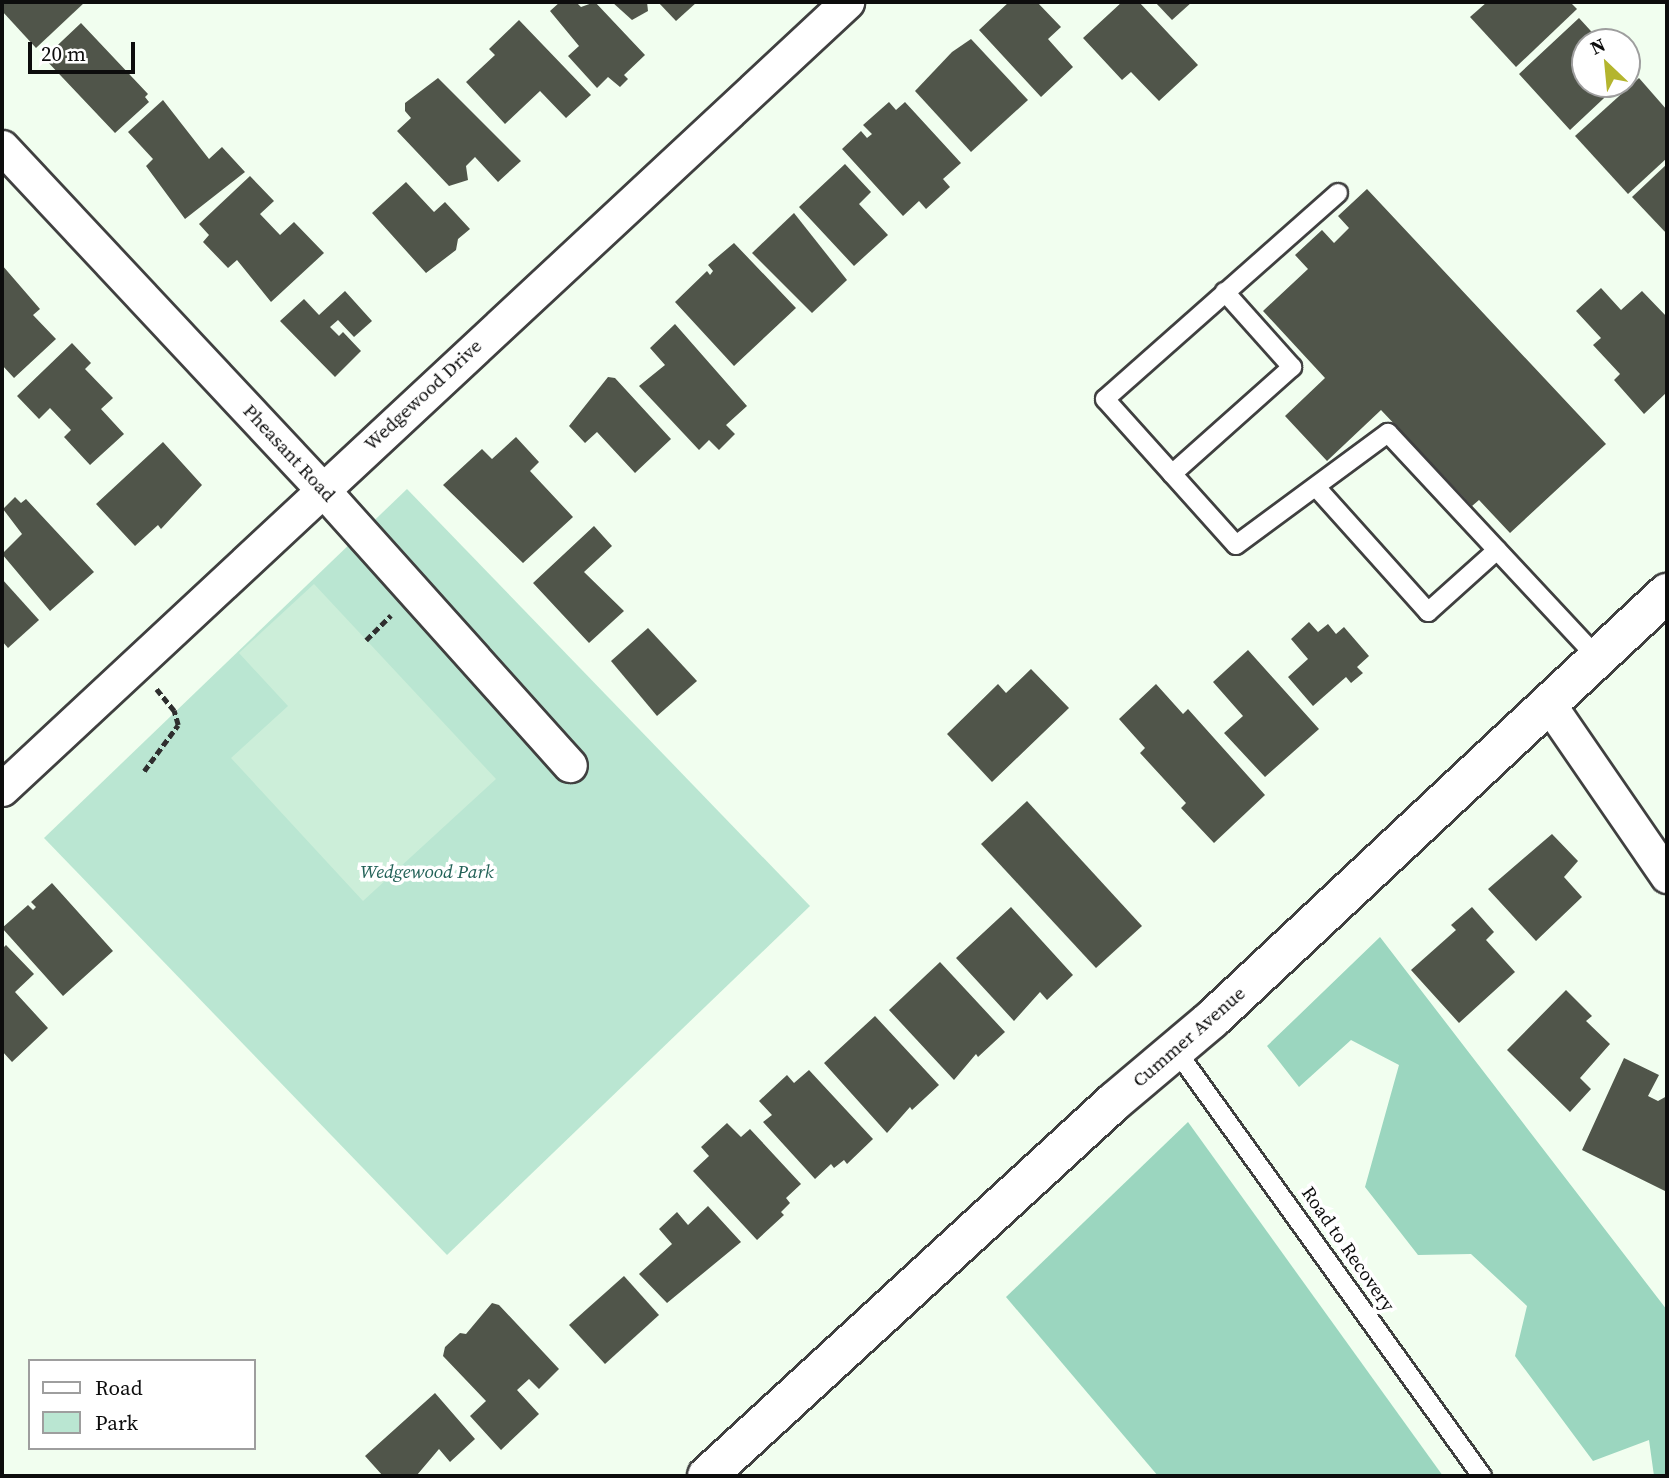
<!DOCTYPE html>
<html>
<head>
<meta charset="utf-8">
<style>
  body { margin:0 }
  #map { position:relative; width:1669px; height:1478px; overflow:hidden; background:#f1feef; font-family:"Source Serif 4",serif }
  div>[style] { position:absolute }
  .green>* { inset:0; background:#bae6d2 }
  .forest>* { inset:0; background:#9bd6bf }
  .pitch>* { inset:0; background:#cceed9 }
  .building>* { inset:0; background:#50554a }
  .path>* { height:4.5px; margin-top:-2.25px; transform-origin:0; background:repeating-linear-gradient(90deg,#2f2f2f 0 7px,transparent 0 10.5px) }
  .roads { filter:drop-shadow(2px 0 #404040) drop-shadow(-2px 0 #404040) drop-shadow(0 2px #404040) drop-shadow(0 -2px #404040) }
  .service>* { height:18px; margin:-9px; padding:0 9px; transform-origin:9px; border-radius:9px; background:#fff }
  .minor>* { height:33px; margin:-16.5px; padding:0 16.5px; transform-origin:16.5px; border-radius:16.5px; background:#fff }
  .tertiary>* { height:38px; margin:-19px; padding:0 19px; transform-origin:19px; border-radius:19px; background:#fff }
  span { translate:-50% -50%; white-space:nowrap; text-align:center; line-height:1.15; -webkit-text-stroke:7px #fff; paint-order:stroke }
  .street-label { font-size:19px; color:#0d0d0d }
  .park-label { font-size:19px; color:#226157; font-style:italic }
  .frame { position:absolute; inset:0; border:4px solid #0d0d0d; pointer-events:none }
  .legend { position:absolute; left:28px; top:1359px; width:228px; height:91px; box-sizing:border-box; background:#fff; border:2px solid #9e9e9e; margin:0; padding:9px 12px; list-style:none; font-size:21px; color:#0d0d0d }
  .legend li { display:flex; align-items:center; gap:14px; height:35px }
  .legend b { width:35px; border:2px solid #9e9e9e }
  .north { position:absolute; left:1571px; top:28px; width:70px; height:70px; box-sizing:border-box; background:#fff; border:2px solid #9e9e9e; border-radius:50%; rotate:334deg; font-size:19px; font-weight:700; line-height:28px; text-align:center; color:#0d0d0d }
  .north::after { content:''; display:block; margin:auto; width:24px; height:32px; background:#b4b52e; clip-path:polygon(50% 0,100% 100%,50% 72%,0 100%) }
  .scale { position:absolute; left:28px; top:42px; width:107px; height:32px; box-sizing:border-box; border:4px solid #0d0d0d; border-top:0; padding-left:9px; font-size:21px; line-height:24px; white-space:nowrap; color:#0d0d0d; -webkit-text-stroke:5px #fff; paint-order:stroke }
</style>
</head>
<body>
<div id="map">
  <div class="green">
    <i style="clip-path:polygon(407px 489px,810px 906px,447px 1255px,44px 838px)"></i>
  </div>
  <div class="forest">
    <i style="clip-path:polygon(1380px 937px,1667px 1310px,1667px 1476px,1654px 1476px,1649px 1440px,1593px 1461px,1515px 1356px,1527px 1306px,1471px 1254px,1418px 1255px,1365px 1187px,1399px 1065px,1351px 1040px,1299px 1087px,1267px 1046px)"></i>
    <i style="clip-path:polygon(1188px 1122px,1443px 1476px,1158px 1476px,1006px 1297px)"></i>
  </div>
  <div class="pitch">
    <i style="clip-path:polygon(314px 584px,496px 779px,363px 901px,231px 758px,288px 706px,239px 653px)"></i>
  </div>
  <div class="building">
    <i style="clip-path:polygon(2px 2px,85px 2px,36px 48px,2px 11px)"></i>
    <i style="clip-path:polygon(560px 2px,576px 2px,581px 7px,595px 2px,645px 55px,624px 75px,628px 79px,620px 87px,608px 77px,597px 88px,568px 56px,579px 46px,550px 11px)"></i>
    <i style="clip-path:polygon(612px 2px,647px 2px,648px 11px,632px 20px)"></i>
    <i style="clip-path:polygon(658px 2px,697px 2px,676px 21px)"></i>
    <i style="clip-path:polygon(1009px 2px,1037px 2px,1061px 27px,1048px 39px,1073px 67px,1041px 97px,979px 30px)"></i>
    <i style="clip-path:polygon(1122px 2px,1139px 2px,1198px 65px,1159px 101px,1131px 72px,1122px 80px,1083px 38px)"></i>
    <i style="clip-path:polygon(1155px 2px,1192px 2px,1172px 20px)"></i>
    <i style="clip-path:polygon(1487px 2px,1570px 2px,1577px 9px,1516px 67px,1470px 17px)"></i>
    <i style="clip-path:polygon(1579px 18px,1601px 42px,1585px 42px,1585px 84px,1619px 84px,1570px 130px,1519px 74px)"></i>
    <i style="clip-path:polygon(519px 20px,591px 95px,566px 118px,540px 91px,505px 124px,466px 82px,495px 55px,489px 49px)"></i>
    <i style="clip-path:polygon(81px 23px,148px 94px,145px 97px,149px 102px,115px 133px,44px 58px)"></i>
    <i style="clip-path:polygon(971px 39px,1028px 100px,971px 152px,915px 91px,952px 52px)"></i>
    <i style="clip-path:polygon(438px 78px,521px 161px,498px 182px,475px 157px,466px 166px,468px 180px,449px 186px,397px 131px,411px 118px,405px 111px,405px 103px)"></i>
    <i style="clip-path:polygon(1639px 78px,1667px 110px,1667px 158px,1628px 194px,1575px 136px)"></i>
    <i style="clip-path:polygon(163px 100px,209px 159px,222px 147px,245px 172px,185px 219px,146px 166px,153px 159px,128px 132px)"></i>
    <i style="clip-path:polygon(889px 102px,896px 110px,905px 102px,961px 163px,943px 179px,950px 187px,926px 209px,919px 201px,903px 216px,842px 149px,861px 131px,867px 138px,872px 134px,863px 125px)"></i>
    <i style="clip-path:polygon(845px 164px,871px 192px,859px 204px,888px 235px,854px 266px,799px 207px)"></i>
    <i style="clip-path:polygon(1667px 164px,1667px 234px,1632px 197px)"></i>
    <i style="clip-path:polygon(250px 176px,274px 201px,260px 214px,280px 235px,294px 222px,324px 253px,271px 302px,237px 260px,228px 268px,203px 242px,209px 235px,199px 224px)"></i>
    <i style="clip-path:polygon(406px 182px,434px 212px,445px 202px,470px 229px,458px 239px,456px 250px,426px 273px,372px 213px)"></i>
    <i style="clip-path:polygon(1367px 189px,1606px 444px,1510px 533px,1479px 500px,1472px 506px,1381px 410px,1327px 461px,1285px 416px,1325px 378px,1263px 311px,1308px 269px,1295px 255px,1322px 230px,1334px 243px,1349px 228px,1338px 216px)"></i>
    <i style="clip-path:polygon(794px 213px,847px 280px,812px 313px,752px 253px)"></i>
    <i style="clip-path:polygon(734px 243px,796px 308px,734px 366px,675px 302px,707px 271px,710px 275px,713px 271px,708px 265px)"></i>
    <i style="clip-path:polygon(2px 265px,40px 309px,33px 315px,56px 339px,14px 378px,2px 365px)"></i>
    <i style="clip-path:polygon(1601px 288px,1621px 310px,1642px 291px,1667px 317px,1667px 392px,1644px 414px,1614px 380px,1620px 374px,1593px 345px,1601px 338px,1576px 311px)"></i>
    <i style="clip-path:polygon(345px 291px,372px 321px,354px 337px,338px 320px,330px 327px,339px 336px,343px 332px,361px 351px,335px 377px,280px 321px,304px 299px,319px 315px)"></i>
    <i style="clip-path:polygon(675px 324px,747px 406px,726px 425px,735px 434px,719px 450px,709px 440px,699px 450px,639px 386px,665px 365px,650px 348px)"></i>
    <i style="clip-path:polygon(72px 343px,91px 363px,85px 369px,113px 398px,101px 409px,124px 434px,90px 465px,64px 437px,71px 430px,50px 408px,39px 419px,17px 396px)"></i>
    <i style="clip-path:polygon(608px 377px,615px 378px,671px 439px,635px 473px,597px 432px,585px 443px,569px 426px)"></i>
    <i style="clip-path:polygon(516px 437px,539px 462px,530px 471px,573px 517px,523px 563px,443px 485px,482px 449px,492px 459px)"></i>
    <i style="clip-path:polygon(163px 442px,202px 485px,161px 529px,158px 525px,135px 546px,96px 504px)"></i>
    <i style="clip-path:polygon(15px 497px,21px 503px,26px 499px,94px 572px,50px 611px,2px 554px,22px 534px,3px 509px)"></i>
    <i style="clip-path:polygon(594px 526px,612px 546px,584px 572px,624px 611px,589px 643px,533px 583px)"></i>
    <i style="clip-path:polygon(2px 579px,39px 620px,8px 648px,2px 641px)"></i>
    <i style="clip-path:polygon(1309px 622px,1318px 632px,1328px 624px,1336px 634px,1344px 627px,1369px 656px,1357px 667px,1363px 673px,1351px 683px,1346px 677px,1313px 706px,1288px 677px,1308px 659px,1291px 639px)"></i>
    <i style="clip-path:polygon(648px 628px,697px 681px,657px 716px,611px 661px)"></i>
    <i style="clip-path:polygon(1248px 650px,1319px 729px,1265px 777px,1224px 733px,1243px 716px,1213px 682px)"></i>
    <i style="clip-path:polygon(1031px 669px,1069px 708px,992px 782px,947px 734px,998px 684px,1006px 693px)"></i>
    <i style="clip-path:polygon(1156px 684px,1183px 714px,1188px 709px,1265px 795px,1214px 843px,1181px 808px,1186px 803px,1140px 753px,1145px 748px,1119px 719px)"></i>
    <i style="clip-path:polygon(1027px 801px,1142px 926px,1096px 968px,981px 844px)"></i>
    <i style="clip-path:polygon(1552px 834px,1578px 861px,1564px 877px,1582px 897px,1536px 941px,1488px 889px)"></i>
    <i style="clip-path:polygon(52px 883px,113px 951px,63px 996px,2px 928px,28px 905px,33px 910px,36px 907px,31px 902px)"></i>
    <i style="clip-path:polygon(1011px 907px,1073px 975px,1047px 1000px,1040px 992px,1014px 1021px,956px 958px)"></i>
    <i style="clip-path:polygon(1472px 907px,1494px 932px,1486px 940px,1515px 972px,1459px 1023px,1411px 970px,1456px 930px,1451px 925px)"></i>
    <i style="clip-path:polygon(6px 945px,34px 974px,15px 992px,48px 1028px,12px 1062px,2px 1051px,2px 949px)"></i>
    <i style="clip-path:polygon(940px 962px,1005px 1032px,978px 1057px,976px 1054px,954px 1080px,889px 1010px)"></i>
    <i style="clip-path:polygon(1566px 990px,1592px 1016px,1586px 1021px,1610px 1044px,1580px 1078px,1591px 1089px,1570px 1112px,1507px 1050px)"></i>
    <i style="clip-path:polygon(875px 1016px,939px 1085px,912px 1110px,910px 1107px,887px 1133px,824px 1063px)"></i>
    <i style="clip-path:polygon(1624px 1058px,1659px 1075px,1648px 1096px,1658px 1101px,1667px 1096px,1665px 1191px,1582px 1150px)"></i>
    <i style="clip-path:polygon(809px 1070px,873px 1139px,847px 1164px,844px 1160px,834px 1168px,831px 1164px,815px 1179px,763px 1122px,772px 1115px,759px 1101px,787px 1075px,794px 1083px)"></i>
    <i style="clip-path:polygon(727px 1123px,741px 1137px,750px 1129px,801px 1184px,786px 1198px,790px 1203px,781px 1212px,784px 1215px,757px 1240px,693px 1171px,709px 1156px,701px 1147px)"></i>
    <i style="clip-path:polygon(708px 1206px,741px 1242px,667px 1303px,639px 1274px,672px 1244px,659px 1229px,677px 1212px,688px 1225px)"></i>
    <i style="clip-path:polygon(624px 1276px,659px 1315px,605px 1364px,569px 1325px)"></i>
    <i style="clip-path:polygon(492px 1303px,499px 1305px,559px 1369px,539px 1389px,529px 1379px,517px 1390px,539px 1414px,501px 1450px,470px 1416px,486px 1401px,443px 1356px,445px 1347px,460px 1333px,466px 1334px)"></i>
    <i style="clip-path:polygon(435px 1393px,475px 1439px,450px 1462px,439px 1449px,417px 1475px,383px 1476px,365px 1456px)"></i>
  </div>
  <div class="path">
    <i style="left:366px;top:640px;width:35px;rotate:-45deg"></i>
    <i style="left:144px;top:771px;width:57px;rotate:-53.5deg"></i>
    <i style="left:178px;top:725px;width:15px;rotate:-106deg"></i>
    <i style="left:174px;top:711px;width:28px;rotate:-129deg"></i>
  </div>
  <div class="roads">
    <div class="service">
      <i style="left:1338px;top:193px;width:311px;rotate:138.5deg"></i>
      <i style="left:1105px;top:399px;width:196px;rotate:48.1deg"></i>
      <i style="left:1236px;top:545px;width:189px;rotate:-36.4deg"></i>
      <i style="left:1388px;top:433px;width:308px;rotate:47deg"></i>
      <i style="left:1172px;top:474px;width:161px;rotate:-41.7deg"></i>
      <i style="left:1292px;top:367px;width:101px;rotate:-131.8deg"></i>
      <i style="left:1316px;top:487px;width:168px;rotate:48.1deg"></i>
      <i style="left:1428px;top:612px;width:93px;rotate:-41.9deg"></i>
      <i style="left:1175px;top:1049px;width:526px;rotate:54.29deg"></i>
    </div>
    <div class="minor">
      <i style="left:2px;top:147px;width:468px;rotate:46.9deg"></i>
      <i style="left:322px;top:489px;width:371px;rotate:48.1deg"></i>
      <i style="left:1548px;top:703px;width:210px;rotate:55.5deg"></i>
      <i style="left:2px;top:789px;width:1155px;rotate:-42.96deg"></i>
    </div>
    <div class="tertiary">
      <i style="left:707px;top:1476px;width:554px;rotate:-42.59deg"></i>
      <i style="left:1115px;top:1101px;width:126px;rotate:-40.2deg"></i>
      <i style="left:1211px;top:1020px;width:625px;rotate:-43.12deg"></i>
    </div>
  </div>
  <div class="street-label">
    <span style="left:423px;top:395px;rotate:-43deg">Wedgewood Drive</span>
    <span style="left:289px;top:453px;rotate:47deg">Pheasant Road</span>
    <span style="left:1189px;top:1037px;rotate:-41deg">Cummer Avenue</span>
    <span style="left:1348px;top:1249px;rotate:55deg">Road to Recovery</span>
  </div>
  <div class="park-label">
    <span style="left:427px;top:872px">Wedgewood Park</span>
  </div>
  <div class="frame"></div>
  <ul class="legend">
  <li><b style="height:9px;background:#fff"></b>Road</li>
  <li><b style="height:19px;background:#bae6d2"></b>Park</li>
  </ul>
  <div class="north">N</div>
  <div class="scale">20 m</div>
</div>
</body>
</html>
